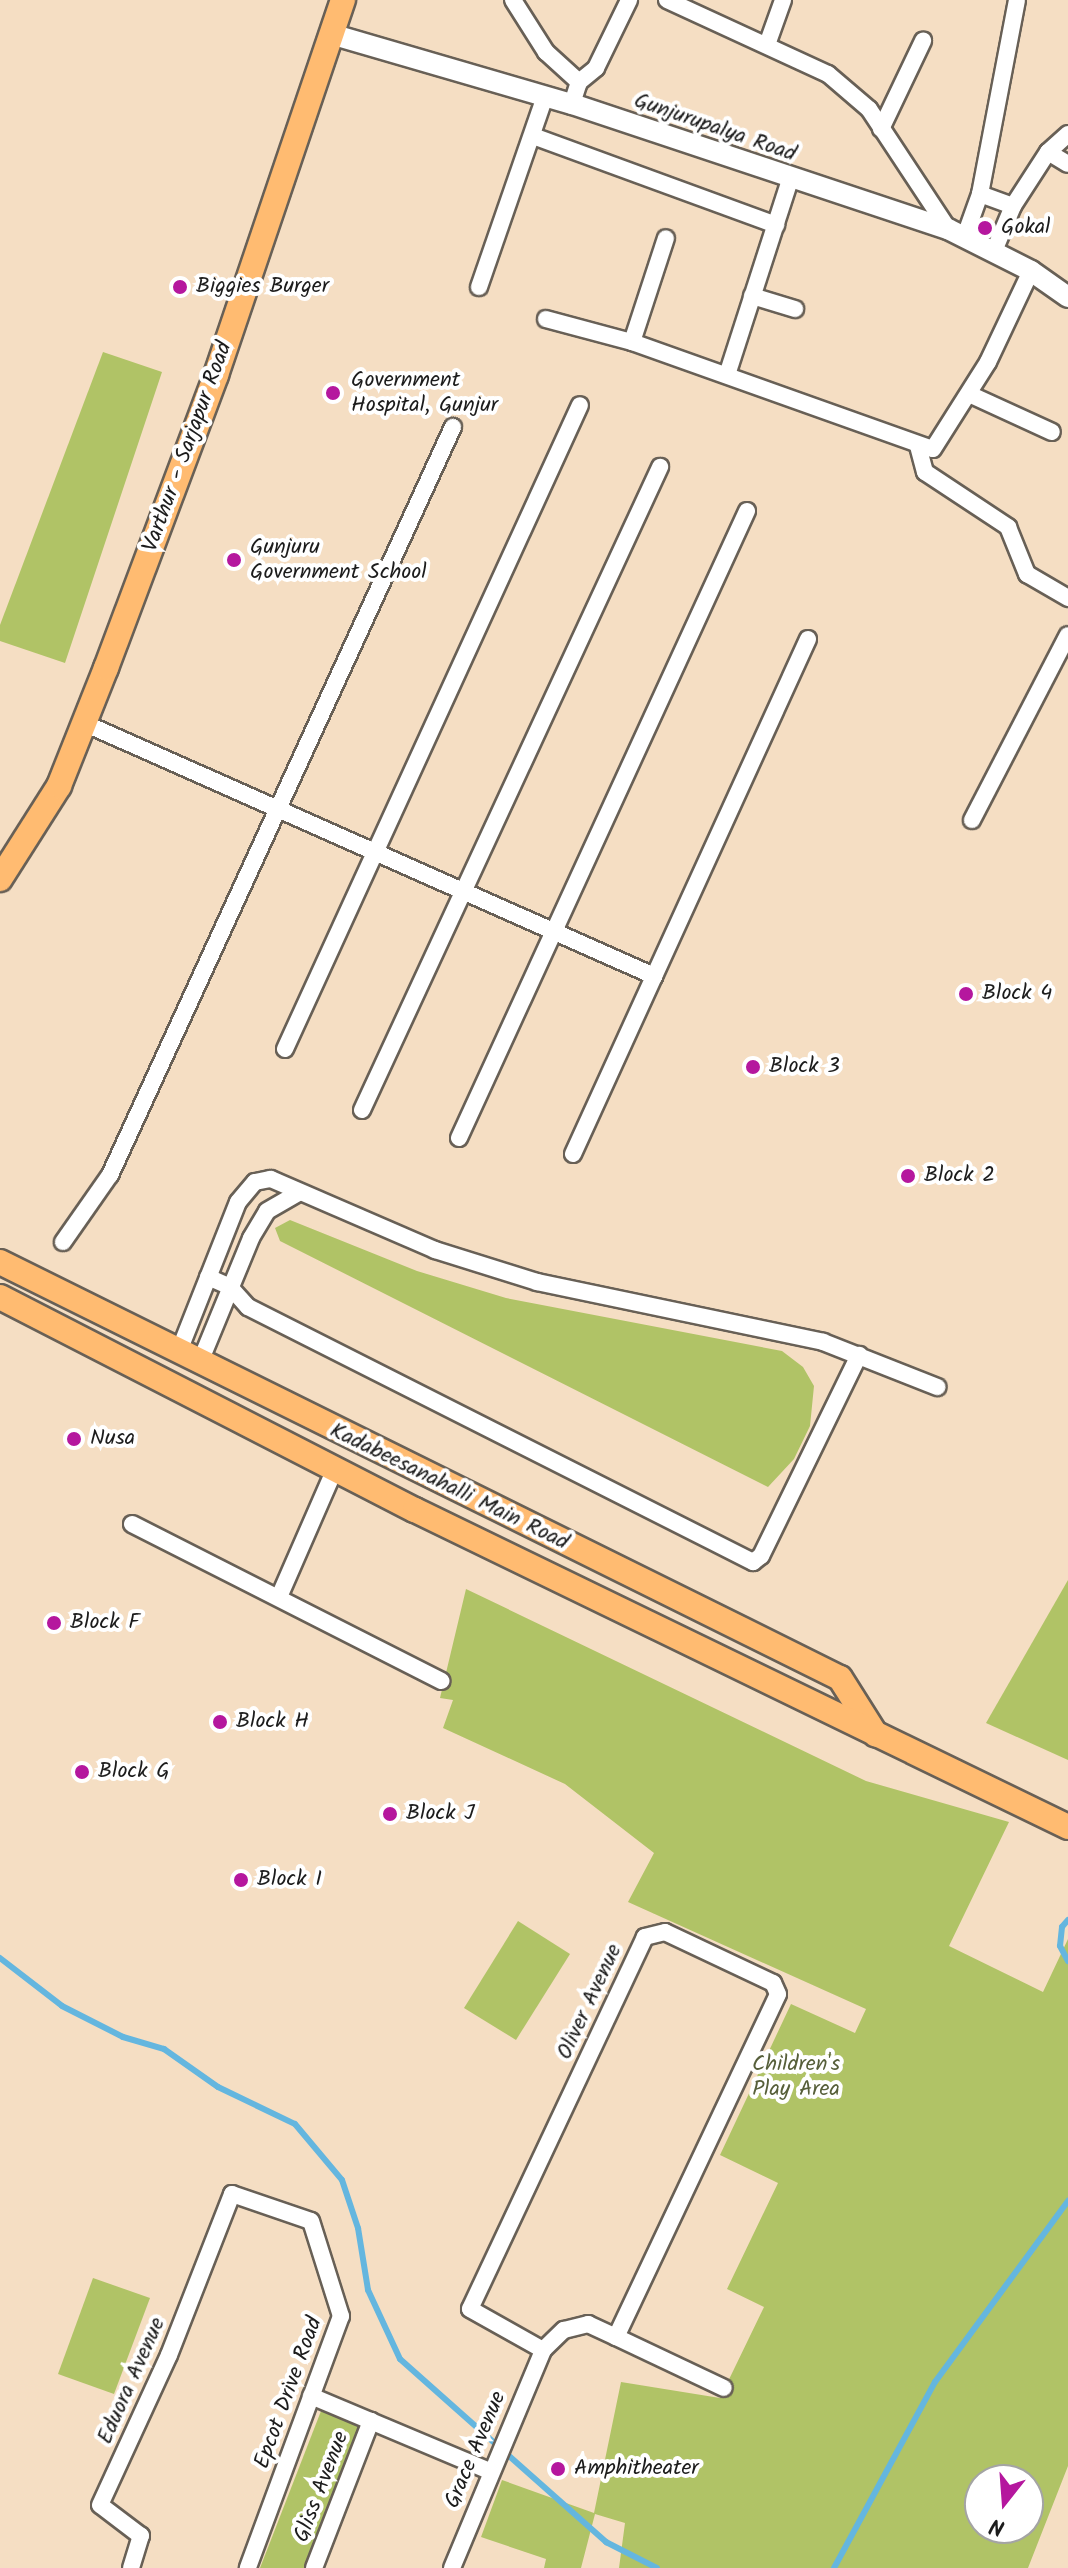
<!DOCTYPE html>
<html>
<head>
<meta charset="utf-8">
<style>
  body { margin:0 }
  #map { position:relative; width:1068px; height:2568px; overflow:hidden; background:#f5dec3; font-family:Kalam,sans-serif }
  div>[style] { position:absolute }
  .green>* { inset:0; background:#b0c366 }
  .stream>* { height:6px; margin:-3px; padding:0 3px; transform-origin:3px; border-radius:3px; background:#64b6df }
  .roads { filter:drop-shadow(2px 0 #686056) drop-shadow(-2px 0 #686056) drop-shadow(0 2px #686056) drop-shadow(0 -2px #686056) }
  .minor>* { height:16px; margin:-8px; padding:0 8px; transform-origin:8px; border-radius:8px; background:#fff }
  .tertiary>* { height:20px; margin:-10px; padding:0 10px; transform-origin:10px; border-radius:10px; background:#fff }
  .primary>* { height:24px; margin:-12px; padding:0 12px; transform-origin:12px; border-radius:12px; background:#ffbb71 }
  .dots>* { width:22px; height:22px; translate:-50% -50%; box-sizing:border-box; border:4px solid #fff; border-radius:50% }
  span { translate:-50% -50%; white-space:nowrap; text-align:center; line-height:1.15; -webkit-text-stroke:8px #fff; paint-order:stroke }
  .street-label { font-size:22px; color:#1c1c1c }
  .poi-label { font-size:22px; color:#1c1c1c }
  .left { translate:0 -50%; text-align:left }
  .park-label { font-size:22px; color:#575f3a }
  .north { position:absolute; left:964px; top:2464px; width:80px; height:80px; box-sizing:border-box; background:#fff; border:2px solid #a4a4a4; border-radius:50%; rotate:197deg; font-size:22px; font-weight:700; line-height:32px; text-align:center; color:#1c1c1c }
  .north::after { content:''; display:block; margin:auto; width:28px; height:36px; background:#b5179e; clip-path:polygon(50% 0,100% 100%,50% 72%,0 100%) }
</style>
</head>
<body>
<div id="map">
  <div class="green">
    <i style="clip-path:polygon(103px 352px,162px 372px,65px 663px,0 641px,0 625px)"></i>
    <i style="clip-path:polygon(290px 1220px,417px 1271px,506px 1298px,782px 1351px,803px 1367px,814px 1386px,810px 1426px,794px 1459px,768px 1487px,280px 1241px,275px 1228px)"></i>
    <i style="clip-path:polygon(1068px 1580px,1068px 1760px,986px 1723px)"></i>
    <i style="clip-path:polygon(evenodd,466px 1589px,866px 1781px,1009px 1822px,949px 1946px,1043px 1992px,1068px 1939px,1068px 2466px,1028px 2568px,619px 2568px,625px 2523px,595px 2514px,581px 2568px,544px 2568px,546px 2559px,481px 2537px,502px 2480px,594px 2513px,621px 2382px,720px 2398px,764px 2307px,727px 2289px,778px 2183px,720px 2155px,791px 2004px,855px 2033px,866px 2009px,628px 1902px,654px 1853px,565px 1784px,443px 1728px,453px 1700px,440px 1698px,466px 1589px,980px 2480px,1028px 2480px,1028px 2528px,980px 2528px,980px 2480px)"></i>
    <i style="clip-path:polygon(518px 1921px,570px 1954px,516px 2040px,464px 2008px)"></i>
    <i style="clip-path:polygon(93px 2278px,150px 2298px,114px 2394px,58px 2374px)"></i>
    <i style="clip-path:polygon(321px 2411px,359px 2426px,304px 2568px,260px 2568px)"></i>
  </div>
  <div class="stream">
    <i style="left:1068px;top:1920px;width:9px;rotate:131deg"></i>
    <i style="left:1062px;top:1927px;width:19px;rotate:96deg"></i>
    <i style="left:1060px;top:1946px;width:17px;rotate:62deg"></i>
    <i style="left:0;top:1958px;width:78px;rotate:37.7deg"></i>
    <i style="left:62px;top:2006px;width:68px;rotate:26.9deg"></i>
    <i style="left:123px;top:2037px;width:43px;rotate:16.3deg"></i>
    <i style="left:164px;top:2049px;width:66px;rotate:35.1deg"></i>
    <i style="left:218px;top:2087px;width:85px;rotate:25.7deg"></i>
    <i style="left:295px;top:2124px;width:73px;rotate:50deg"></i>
    <i style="left:342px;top:2180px;width:51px;rotate:71.6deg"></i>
    <i style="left:358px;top:2228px;width:63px;rotate:80.8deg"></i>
    <i style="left:368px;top:2290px;width:76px;rotate:65.1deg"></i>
    <i style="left:400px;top:2359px;width:276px;rotate:41.6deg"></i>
    <i style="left:606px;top:2542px;width:57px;rotate:27deg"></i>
    <i style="left:834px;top:2568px;width:212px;rotate:-61.5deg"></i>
    <i style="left:935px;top:2382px;width:225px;rotate:-53.7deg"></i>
  </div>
  <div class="roads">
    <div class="minor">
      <i style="left:513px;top:0;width:62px;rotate:57.6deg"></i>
      <i style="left:546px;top:52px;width:45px;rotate:42.3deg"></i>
      <i style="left:579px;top:82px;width:23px;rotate:108deg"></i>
      <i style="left:667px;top:0;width:177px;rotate:24.7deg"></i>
      <i style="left:828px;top:74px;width:54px;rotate:40.5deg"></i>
      <i style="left:869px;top:109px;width:144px;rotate:56.6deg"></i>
      <i style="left:768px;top:42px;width:45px;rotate:-70.3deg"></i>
      <i style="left:579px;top:82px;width:22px;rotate:-39deg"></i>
      <i style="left:596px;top:68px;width:76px;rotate:-64.1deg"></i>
      <i style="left:881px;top:129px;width:98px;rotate:-64.5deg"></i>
      <i style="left:533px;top:136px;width:259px;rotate:20.1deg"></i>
      <i style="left:1048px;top:152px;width:23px;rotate:31deg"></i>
      <i style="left:980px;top:194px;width:35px;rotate:20deg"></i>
      <i style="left:965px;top:236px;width:45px;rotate:-70.3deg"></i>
      <i style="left:980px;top:194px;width:197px;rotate:-79.2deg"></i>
      <i style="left:994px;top:251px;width:49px;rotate:-67.1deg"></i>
      <i style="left:1013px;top:206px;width:64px;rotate:-57.1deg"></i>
      <i style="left:1048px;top:152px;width:27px;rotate:-42deg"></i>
      <i style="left:479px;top:287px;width:202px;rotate:-70.9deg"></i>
      <i style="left:752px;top:296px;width:45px;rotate:16.8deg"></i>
      <i style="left:546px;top:319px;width:89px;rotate:15deg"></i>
      <i style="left:632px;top:342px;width:319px;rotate:19.6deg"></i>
      <i style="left:933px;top:449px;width:103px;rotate:-57.7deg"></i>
      <i style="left:988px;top:362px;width:101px;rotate:-64.7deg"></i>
      <i style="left:632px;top:342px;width:109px;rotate:-71.9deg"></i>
      <i style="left:727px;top:375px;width:205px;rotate:-72.1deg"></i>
      <i style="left:969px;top:394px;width:91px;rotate:24.6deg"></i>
      <i style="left:918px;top:446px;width:27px;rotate:75deg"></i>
      <i style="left:925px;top:472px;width:100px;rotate:33.5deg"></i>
      <i style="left:1008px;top:527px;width:51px;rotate:68deg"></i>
      <i style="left:1027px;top:574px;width:48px;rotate:30.3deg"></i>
      <i style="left:84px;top:723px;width:624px;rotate:23.93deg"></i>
      <i style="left:972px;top:820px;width:208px;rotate:-62.6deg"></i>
      <i style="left:285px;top:1049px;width:708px;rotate:-65.39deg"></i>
      <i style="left:362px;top:1110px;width:709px;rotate:-65.13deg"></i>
      <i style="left:459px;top:1138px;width:690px;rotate:-65.33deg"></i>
      <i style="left:573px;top:1154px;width:566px;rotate:-65.47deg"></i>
      <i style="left:63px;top:1242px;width:82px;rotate:-55deg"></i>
      <i style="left:110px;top:1175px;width:823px;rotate:-65.37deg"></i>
      <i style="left:208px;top:1277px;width:24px;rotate:24deg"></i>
      <i style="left:230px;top:1287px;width:27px;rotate:48deg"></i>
      <i style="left:248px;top:1307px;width:566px;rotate:26.79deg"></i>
      <i style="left:753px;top:1562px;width:10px;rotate:-37deg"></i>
      <i style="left:761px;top:1556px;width:224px;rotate:-64deg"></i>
      <i style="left:179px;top:1351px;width:160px;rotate:-68.4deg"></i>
      <i style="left:238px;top:1202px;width:26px;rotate:-50deg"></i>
      <i style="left:255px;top:1182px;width:16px;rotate:-11deg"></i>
      <i style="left:271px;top:1179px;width:179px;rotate:23.4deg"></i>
      <i style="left:435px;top:1250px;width:107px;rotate:17.4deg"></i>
      <i style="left:537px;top:1282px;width:292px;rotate:11.8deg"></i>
      <i style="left:823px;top:1342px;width:123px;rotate:21.5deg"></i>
      <i style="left:200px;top:1362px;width:134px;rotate:-67.6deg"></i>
      <i style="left:251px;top:1238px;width:31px;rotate:-59deg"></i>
      <i style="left:267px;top:1211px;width:36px;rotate:-30deg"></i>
      <i style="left:132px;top:1524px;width:347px;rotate:26.9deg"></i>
      <i style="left:279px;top:1597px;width:140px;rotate:-66.4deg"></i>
      <i style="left:616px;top:2337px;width:119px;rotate:25.3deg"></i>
      <i style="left:311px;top:2396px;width:193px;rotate:22.8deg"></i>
      <i style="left:131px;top:2568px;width:34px;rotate:-73deg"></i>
      <i style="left:141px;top:2536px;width:51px;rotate:-142.9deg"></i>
      <i style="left:100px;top:2505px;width:165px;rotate:-65.3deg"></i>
      <i style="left:169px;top:2355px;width:173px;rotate:-68.6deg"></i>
      <i style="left:232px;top:2194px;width:83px;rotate:18.9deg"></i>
      <i style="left:311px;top:2221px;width:100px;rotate:72.5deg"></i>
      <i style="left:341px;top:2316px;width:269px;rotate:110.3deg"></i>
      <i style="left:314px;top:2568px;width:158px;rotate:-68.8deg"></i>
      <i style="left:452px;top:2568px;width:236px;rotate:-67.3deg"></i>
      <i style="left:543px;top:2350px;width:29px;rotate:-44deg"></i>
      <i style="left:564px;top:2330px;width:25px;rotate:-14deg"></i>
      <i style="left:588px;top:2324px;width:31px;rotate:25deg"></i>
      <i style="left:616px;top:2337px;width:379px;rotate:-64.7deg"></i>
      <i style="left:778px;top:1994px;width:12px;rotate:-114deg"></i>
      <i style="left:773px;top:1983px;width:119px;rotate:-154.7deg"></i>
      <i style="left:665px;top:1932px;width:21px;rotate:166deg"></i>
      <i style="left:645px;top:1937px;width:411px;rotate:115.2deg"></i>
      <i style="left:470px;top:2309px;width:84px;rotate:29.3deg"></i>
    </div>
    <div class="tertiary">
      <i style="left:334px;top:35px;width:248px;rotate:16.2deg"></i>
      <i style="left:572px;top:104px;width:396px;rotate:18.4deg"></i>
      <i style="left:948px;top:229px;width:93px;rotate:26.8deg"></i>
      <i style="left:1031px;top:271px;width:45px;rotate:35.1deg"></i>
    </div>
    <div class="primary">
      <i style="left:0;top:879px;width:110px;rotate:-57.6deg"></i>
      <i style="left:59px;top:786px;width:127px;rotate:-68.3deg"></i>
      <i style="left:106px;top:668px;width:313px;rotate:-69.4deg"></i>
      <i style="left:216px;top:375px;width:396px;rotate:-71.3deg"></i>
      <i style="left:0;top:1262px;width:937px;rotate:26.35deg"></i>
      <i style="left:840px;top:1678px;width:67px;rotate:57.7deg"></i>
      <i style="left:0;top:1297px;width:466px;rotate:27.2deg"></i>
      <i style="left:415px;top:1510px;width:726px;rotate:25.89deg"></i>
    </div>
  </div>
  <div class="dots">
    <i style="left:985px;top:228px;background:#b5179e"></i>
    <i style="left:180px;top:287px;background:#b5179e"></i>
    <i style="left:333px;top:393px;background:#b5179e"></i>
    <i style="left:234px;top:560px;background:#b5179e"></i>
    <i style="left:966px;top:994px;background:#b5179e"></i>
    <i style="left:753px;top:1067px;background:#b5179e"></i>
    <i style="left:908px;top:1176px;background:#b5179e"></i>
    <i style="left:74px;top:1439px;background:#b5179e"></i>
    <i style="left:54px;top:1623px;background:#b5179e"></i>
    <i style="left:220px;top:1722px;background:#b5179e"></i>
    <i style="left:82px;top:1772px;background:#b5179e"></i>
    <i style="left:390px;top:1814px;background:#b5179e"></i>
    <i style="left:241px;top:1880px;background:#b5179e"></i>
    <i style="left:558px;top:2469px;background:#b5179e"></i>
  </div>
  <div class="street-label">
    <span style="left:715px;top:128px;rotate:19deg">Gunjurupalya Road</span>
    <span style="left:188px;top:447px;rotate:-70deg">Varthur - Sarjapur Road</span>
    <span style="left:449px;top:1487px;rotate:26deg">Kadabeesanahalli Main Road</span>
    <span style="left:590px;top:2002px;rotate:-65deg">Oliver Avenue</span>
    <span style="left:132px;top:2381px;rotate:-66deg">Eduora Avenue</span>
    <span style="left:289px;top:2393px;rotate:-70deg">Epcot Drive Road</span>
    <span style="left:476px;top:2450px;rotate:-67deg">Grace Avenue</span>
    <span style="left:322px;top:2487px;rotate:-69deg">Gliss Avenue</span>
  </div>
  <div class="poi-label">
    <span class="left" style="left:1001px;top:228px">Gokal</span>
    <span class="left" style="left:196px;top:287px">Biggies Burger</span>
    <span class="left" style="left:351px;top:393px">Government<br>Hospital, Gunjur</span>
    <span class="left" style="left:250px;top:560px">Gunjuru<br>Government School</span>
    <span class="left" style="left:982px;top:994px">Block 4</span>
    <span class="left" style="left:769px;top:1067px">Block 3</span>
    <span class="left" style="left:924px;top:1176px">Block 2</span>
    <span class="left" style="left:90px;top:1439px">Nusa</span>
    <span class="left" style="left:70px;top:1623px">Block F</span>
    <span class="left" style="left:236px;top:1722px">Block H</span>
    <span class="left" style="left:98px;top:1772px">Block G</span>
    <span class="left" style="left:406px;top:1814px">Block J</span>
    <span class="left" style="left:257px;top:1880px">Block I</span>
    <span class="left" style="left:574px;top:2469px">Amphitheater</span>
  </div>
  <div class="park-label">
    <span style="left:796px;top:2077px">Children's<br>Play Area</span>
  </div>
  <div class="north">N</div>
</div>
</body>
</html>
